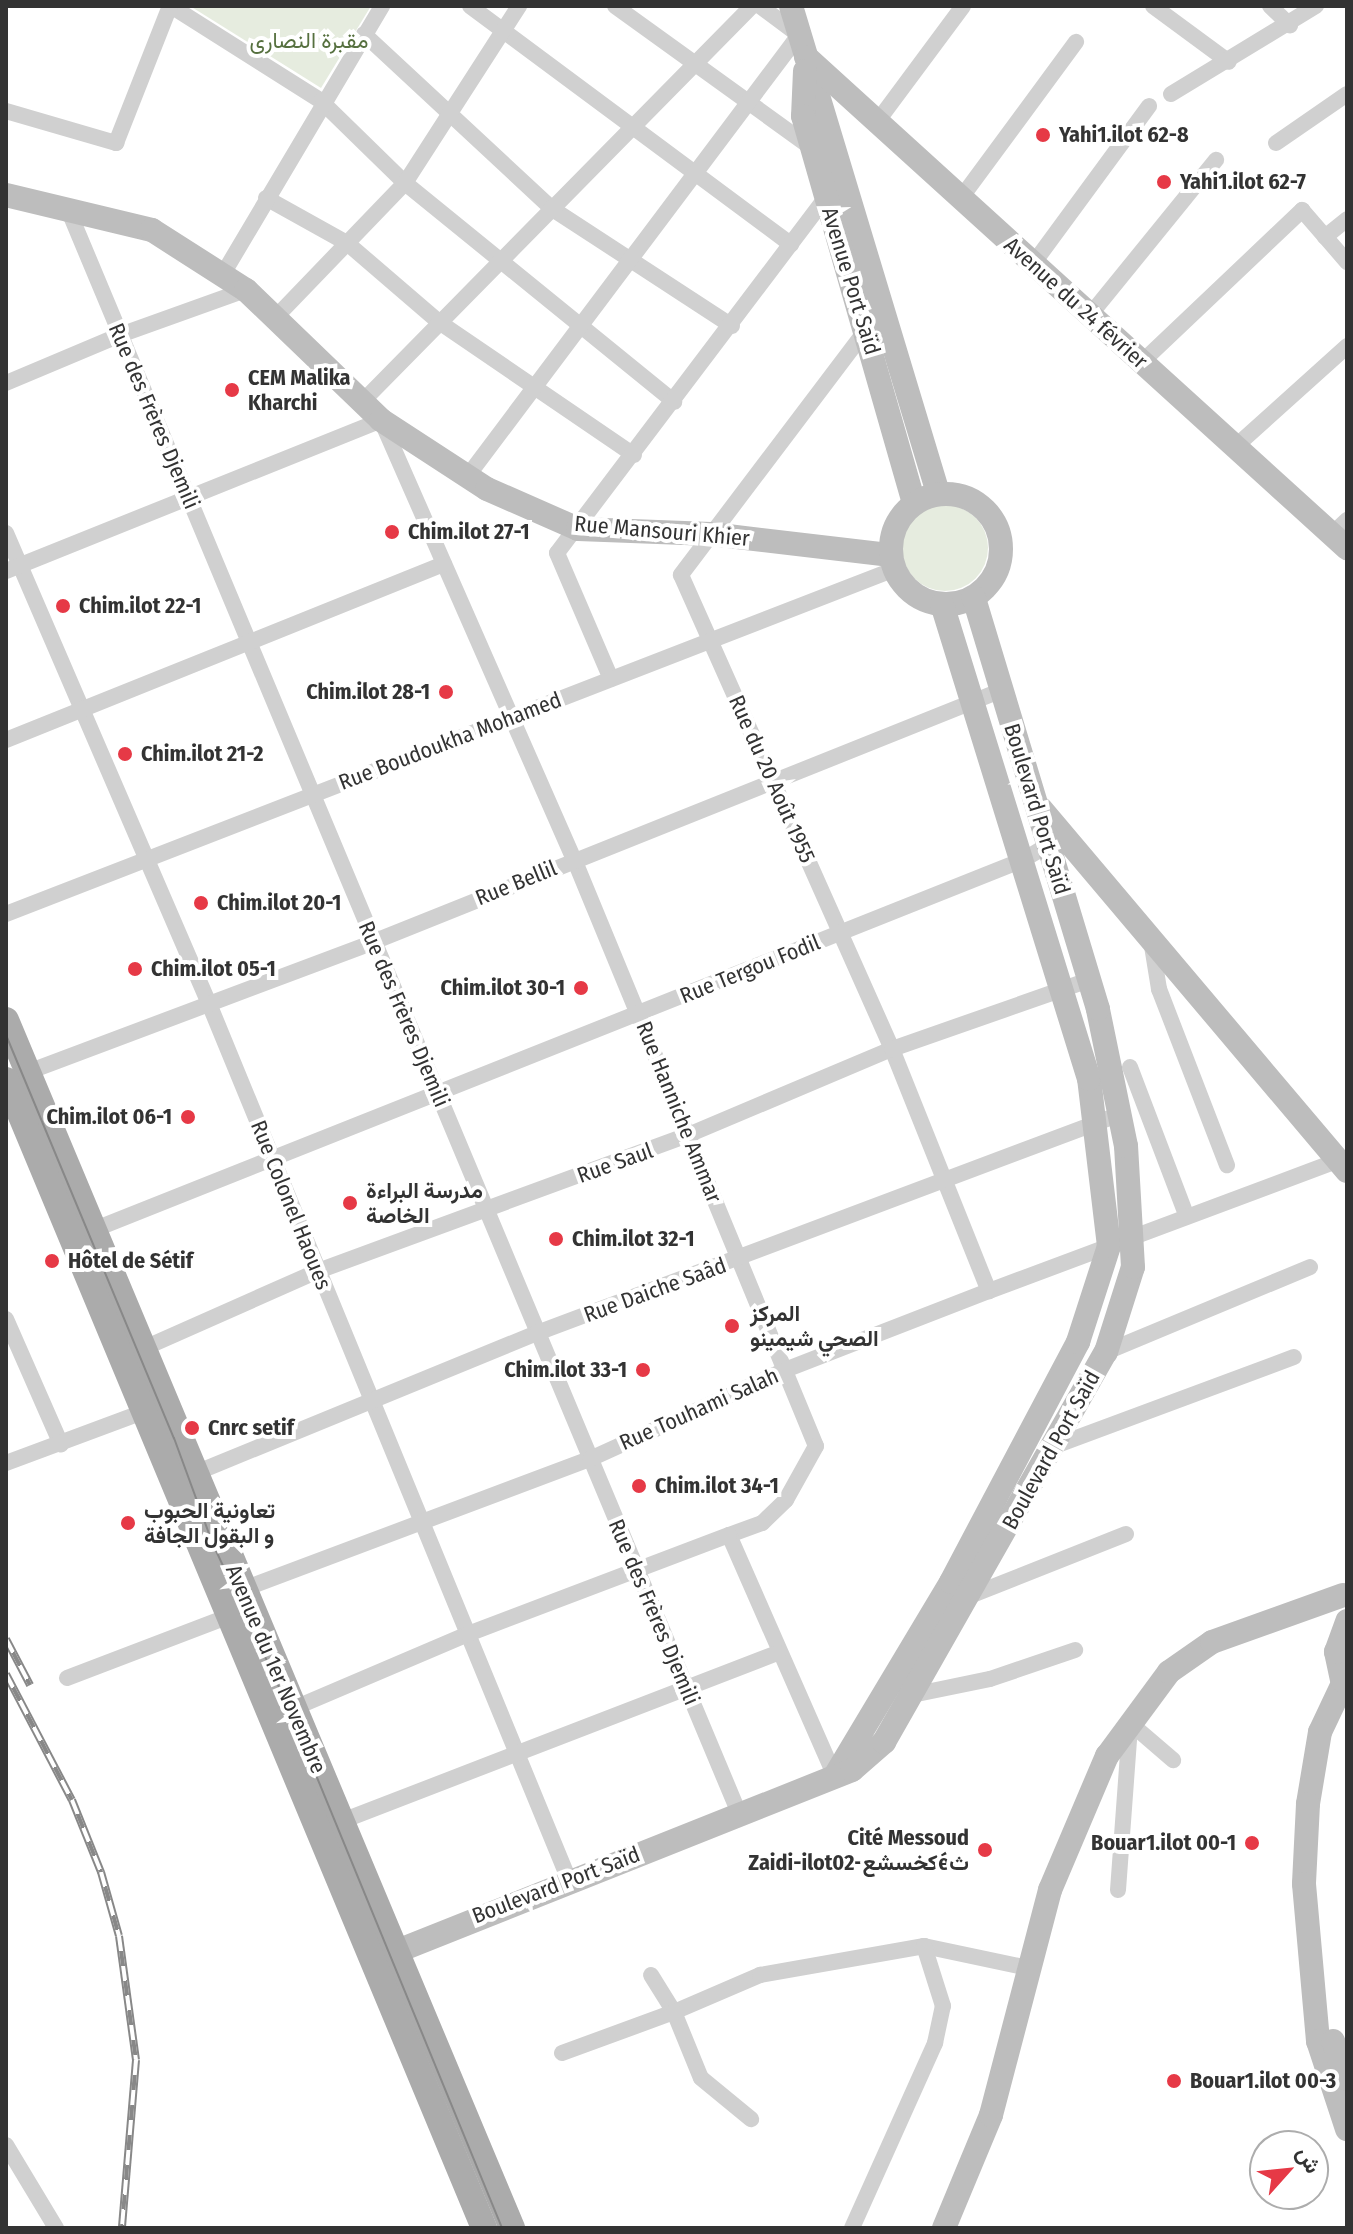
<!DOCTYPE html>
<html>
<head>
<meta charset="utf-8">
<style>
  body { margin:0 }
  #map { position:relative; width:1353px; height:2234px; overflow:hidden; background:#fff; font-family:"Fira Sans Condensed",Vazirmatn,sans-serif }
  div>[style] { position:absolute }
  .green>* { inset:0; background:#e6ecdf }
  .round { border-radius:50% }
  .street>* { height:16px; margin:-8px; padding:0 8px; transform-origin:8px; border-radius:8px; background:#d0d0d0 }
  .secondary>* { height:24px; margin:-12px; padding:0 12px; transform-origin:12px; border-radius:12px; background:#bdbdbd }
  .secondary>.ring { margin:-12px; padding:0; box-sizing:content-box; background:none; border:24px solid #bdbdbd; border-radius:50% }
  .primary>* { height:26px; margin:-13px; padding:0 13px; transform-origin:13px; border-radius:13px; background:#ababab }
  .tram>* { height:2px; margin:-1px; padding:0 1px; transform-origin:1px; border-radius:1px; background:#888 }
  .rail>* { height:8px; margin-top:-4px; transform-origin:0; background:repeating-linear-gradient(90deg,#fff 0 15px,#888 0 30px); box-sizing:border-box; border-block:2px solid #888 }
  .dots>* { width:22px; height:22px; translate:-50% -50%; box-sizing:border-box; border:4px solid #fff; border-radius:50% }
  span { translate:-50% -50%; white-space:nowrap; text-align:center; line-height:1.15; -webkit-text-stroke:8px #fff; paint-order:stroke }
  .park-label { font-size:22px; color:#56703f }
  .poi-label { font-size:22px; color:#333; font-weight:700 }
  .left { translate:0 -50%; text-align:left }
  .right { translate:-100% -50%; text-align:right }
  .street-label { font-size:22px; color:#333 }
  .frame { position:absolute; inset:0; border:8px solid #333; pointer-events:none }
  .north { position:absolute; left:1249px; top:2130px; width:80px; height:80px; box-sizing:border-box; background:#fff; border:2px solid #adadad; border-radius:50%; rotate:63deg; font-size:22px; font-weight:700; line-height:32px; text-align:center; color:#333 }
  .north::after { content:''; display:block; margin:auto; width:28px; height:36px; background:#e63946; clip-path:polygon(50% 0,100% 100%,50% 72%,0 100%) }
</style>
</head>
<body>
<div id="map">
  <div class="green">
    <i style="clip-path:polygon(190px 6px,371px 6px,321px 88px)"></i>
    <i class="round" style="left:902px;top:505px;width:86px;height:86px"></i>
  </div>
  <div class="street">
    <i style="left:171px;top:6px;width:178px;rotate:32.3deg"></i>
    <i style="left:321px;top:101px;width:117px;rotate:44.3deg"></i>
    <i style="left:405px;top:183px;width:347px;rotate:39.1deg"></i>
    <i style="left:470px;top:6px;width:400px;rotate:36.6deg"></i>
    <i style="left:615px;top:6px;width:243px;rotate:35.8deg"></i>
    <i style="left:1153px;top:6px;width:94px;rotate:36.4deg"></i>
    <i style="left:1270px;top:6px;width:28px;rotate:44deg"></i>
    <i style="left:364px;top:34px;width:255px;rotate:42.9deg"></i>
    <i style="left:551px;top:208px;width:216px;rotate:33.1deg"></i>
    <i style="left:1171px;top:94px;width:170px;rotate:-31.3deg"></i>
    <i style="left:6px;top:111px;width:115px;rotate:16.2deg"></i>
    <i style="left:116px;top:143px;width:147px;rotate:-68.5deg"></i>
    <i style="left:877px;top:122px;width:144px;rotate:-53.4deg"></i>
    <i style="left:1276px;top:143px;width:86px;rotate:-34.6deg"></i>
    <i style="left:266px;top:198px;width:93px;rotate:29.1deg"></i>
    <i style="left:347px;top:243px;width:121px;rotate:40.7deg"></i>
    <i style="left:439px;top:322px;width:236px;rotate:34.3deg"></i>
    <i style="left:961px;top:198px;width:194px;rotate:-53.6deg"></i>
    <i style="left:70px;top:214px;width:1733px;rotate:67.3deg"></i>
    <i style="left:1325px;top:237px;width:28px;rotate:-39deg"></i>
    <i style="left:1033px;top:264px;width:196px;rotate:-53.7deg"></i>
    <i style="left:223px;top:274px;width:312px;rotate:-59.3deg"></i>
    <i style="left:1090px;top:315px;width:200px;rotate:-50.9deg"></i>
    <i style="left:275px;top:318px;width:187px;rotate:-46.1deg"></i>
    <i style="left:405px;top:183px;width:211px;rotate:-57.2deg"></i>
    <i style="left:869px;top:326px;width:312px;rotate:127.1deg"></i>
    <i style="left:681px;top:575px;width:519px;rotate:66deg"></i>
    <i style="left:892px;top:1049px;width:261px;rotate:68.2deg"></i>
    <i style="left:1142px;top:362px;width:221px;rotate:-43.5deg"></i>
    <i style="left:1302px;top:210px;width:69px;rotate:49.1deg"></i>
    <i style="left:6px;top:383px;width:124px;rotate:-22.8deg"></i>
    <i style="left:120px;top:335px;width:134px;rotate:-19.7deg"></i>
    <i style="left:362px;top:402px;width:556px;rotate:-45.44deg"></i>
    <i style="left:1235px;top:447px;width:151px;rotate:-42deg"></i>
    <i style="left:467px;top:477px;width:553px;rotate:-53.09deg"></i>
    <i style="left:799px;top:35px;width:49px;rotate:-143.4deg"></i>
    <i style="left:6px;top:533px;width:515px;rotate:66.67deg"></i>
    <i style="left:210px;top:1006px;width:945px;rotate:67.67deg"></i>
    <i style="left:1332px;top:534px;width:21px;rotate:-43deg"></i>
    <i style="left:6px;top:571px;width:404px;rotate:-21.9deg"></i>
    <i style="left:381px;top:420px;width:480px;rotate:66.3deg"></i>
    <i style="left:574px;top:859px;width:635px;rotate:67.6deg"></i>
    <i style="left:816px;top:1446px;width:62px;rotate:119.1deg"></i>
    <i style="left:786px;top:1500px;width:33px;rotate:136deg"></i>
    <i style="left:762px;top:1523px;width:35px;rotate:160deg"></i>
    <i style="left:729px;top:1535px;width:263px;rotate:66.3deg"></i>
    <i style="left:611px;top:679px;width:137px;rotate:-113.2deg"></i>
    <i style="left:557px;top:553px;width:454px;rotate:-52.9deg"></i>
    <i style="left:6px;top:740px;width:472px;rotate:-21.9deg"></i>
    <i style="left:6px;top:914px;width:954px;rotate:-21.21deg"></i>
    <i style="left:1151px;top:940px;width:50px;rotate:80.7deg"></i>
    <i style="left:1159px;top:989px;width:189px;rotate:68.9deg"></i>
    <i style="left:1130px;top:1067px;width:160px;rotate:69.2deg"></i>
    <i style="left:28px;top:1072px;width:369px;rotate:-20.6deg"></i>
    <i style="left:373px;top:942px;width:678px;rotate:-21.83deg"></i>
    <i style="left:93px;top:1230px;width:1001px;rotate:-21.7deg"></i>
    <i style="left:1023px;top:860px;width:29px;rotate:-31deg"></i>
    <i style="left:6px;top:1319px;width:137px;rotate:66.3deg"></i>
    <i style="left:142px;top:1349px;width:193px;rotate:-23.9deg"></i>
    <i style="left:318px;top:1271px;width:394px;rotate:-20.2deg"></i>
    <i style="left:688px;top:1135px;width:221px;rotate:-22.9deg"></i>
    <i style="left:892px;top:1049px;width:209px;rotate:-19.3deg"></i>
    <i style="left:1106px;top:1352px;width:221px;rotate:-22.6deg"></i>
    <i style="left:1052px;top:1447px;width:258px;rotate:-20.4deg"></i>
    <i style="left:6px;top:1463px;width:149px;rotate:-20.4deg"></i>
    <i style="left:193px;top:1474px;width:372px;rotate:-22.3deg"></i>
    <i style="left:537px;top:1333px;width:623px;rotate:-20.59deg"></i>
    <i style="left:241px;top:1590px;width:373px;rotate:-20.6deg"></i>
    <i style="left:590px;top:1459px;width:214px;rotate:-24.5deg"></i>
    <i style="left:785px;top:1370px;width:219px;rotate:-21.2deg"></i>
    <i style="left:989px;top:1291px;width:371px;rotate:-20.5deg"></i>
    <i style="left:967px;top:1597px;width:171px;rotate:-21.6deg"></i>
    <i style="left:67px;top:1678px;width:171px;rotate:-20.9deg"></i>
    <i style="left:912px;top:1695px;width:80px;rotate:-11.6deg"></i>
    <i style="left:990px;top:1679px;width:90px;rotate:-18.8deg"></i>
    <i style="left:292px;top:1709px;width:191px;rotate:-23.1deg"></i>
    <i style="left:468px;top:1634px;width:279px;rotate:-20.8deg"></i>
    <i style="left:1130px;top:1723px;width:57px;rotate:40.7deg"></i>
    <i style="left:342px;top:1821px;width:467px;rotate:-21.1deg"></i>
    <i style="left:1118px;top:1890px;width:162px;rotate:-85.8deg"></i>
    <i style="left:651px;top:1975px;width:44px;rotate:58.1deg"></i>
    <i style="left:674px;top:2012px;width:94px;rotate:-23.3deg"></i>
    <i style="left:760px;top:1975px;width:167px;rotate:-10deg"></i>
    <i style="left:924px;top:1946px;width:106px;rotate:11.9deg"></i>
    <i style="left:562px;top:2053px;width:119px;rotate:-20.1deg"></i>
    <i style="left:674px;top:2012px;width:71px;rotate:67.8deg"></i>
    <i style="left:701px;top:2078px;width:65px;rotate:39.4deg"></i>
    <i style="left:6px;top:2145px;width:97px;rotate:58.9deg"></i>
    <i style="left:852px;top:2228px;width:203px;rotate:-65.8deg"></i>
    <i style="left:935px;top:2043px;width:38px;rotate:-78deg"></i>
    <i style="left:943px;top:2006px;width:63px;rotate:-107.6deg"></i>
  </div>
  <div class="secondary">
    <i style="left:791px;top:6px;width:509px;rotate:73.2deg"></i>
    <i style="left:806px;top:57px;width:731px;rotate:42.23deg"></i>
    <i style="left:805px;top:71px;width:45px;rotate:92.5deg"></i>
    <i style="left:803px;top:116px;width:403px;rotate:74deg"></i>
    <i style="left:6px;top:195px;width:150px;rotate:13.5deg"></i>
    <i style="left:152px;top:230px;width:112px;rotate:32.6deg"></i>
    <i style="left:246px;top:290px;width:187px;rotate:43.9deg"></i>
    <i style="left:381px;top:420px;width:126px;rotate:33.1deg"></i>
    <i style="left:487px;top:489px;width:99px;rotate:23.7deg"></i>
    <i style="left:578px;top:529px;width:133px;rotate:2.2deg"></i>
    <i style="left:711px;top:534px;width:181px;rotate:6.7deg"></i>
    <i class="ring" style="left:891px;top:494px;width:86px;height:86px"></i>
    <i style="left:1041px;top:809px;width:474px;rotate:49.8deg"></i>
    <i style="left:1347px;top:1675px;width:63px;rotate:115.3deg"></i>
    <i style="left:1320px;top:1732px;width:73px;rotate:99.5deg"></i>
    <i style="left:1308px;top:1804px;width:80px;rotate:92.9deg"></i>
    <i style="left:1304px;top:1884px;width:158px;rotate:84.9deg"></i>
    <i style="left:1318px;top:2041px;width:93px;rotate:71.8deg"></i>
    <i style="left:1342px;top:1680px;width:29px;rotate:-102deg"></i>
    <i style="left:1336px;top:1652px;width:33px;rotate:-70deg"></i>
    <i style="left:835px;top:1776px;width:226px;rotate:-59.1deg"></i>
    <i style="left:951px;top:1582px;width:272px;rotate:-62.1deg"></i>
    <i style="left:1078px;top:1342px;width:101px;rotate:-72.1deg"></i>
    <i style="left:1109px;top:1246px;width:168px;rotate:-96.8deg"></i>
    <i style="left:1089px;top:1079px;width:497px;rotate:-107.2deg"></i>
    <i style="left:380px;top:1958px;width:508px;rotate:-21.72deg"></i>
    <i style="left:852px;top:1770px;width:43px;rotate:-41.2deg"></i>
    <i style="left:884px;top:1742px;width:449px;rotate:-60.4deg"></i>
    <i style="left:1106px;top:1352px;width:89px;rotate:-72.4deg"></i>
    <i style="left:1133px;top:1267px;width:121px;rotate:-93.3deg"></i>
    <i style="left:1126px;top:1146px;width:140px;rotate:-101.6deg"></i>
    <i style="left:1098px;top:1009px;width:430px;rotate:-106.8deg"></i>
    <i style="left:1333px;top:2041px;width:40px;rotate:69.8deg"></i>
    <i style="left:944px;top:2228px;width:122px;rotate:-67.4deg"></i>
    <i style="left:991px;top:2115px;width:233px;rotate:-75.3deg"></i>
    <i style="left:1050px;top:1890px;width:146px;rotate:-67deg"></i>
    <i style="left:1107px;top:1756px;width:104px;rotate:-53.6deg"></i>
    <i style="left:1169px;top:1672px;width:52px;rotate:-34.9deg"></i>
    <i style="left:1212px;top:1642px;width:139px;rotate:-19.7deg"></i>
  </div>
  <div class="primary">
    <i style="left:6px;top:1020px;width:1310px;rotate:67.27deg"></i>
    <i style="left:6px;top:1080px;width:1244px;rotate:67.39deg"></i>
  </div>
  <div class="tram">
    <i style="left:6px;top:1035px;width:437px;rotate:67.4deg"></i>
    <i style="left:174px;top:1438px;width:111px;rotate:69.9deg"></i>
    <i style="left:212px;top:1542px;width:176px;rotate:65.2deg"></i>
    <i style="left:286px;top:1702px;width:569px;rotate:67.67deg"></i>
  </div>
  <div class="rail">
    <i style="left:6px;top:1639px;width:52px;rotate:62.4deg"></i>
    <i style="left:6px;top:1674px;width:142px;rotate:62.4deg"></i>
    <i style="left:72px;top:1800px;width:78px;rotate:68.1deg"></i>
    <i style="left:101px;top:1872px;width:66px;rotate:74.3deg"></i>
    <i style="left:119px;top:1936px;width:125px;rotate:82.2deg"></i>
    <i style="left:136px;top:2060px;width:169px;rotate:94.8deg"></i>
  </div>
  <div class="dots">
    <i style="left:1043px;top:135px;background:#e63946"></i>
    <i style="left:1164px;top:182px;background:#e63946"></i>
    <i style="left:232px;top:390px;background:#e63946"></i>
    <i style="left:392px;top:532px;background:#e63946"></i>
    <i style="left:63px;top:606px;background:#e63946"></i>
    <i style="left:446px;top:692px;background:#e63946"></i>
    <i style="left:125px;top:754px;background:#e63946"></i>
    <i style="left:201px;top:903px;background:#e63946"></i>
    <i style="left:135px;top:969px;background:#e63946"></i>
    <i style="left:581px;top:988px;background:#e63946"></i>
    <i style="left:188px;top:1117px;background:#e63946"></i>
    <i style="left:350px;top:1203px;background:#e63946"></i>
    <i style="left:556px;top:1239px;background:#e63946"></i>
    <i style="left:52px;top:1261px;background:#e63946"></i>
    <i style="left:732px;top:1326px;background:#e63946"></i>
    <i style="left:643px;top:1370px;background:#e63946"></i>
    <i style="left:192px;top:1428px;background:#e63946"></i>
    <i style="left:639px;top:1486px;background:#e63946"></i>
    <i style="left:128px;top:1523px;background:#e63946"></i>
    <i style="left:1252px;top:1843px;background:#e63946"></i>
    <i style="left:985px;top:1850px;background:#e63946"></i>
    <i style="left:1174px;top:2081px;background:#e63946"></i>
  </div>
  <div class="park-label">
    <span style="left:309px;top:41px">مقبرة النصارى</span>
  </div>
  <div class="poi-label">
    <span class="left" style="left:1059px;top:135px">Yahi1.ilot 62-8</span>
    <span class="left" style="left:1180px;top:182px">Yahi1.ilot 62-7</span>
    <span class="left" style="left:248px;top:390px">CEM Malika<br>Kharchi</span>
    <span class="left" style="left:408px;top:532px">Chim.ilot 27-1</span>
    <span class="left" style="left:79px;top:606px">Chim.ilot 22-1</span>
    <span class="right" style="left:430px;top:692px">Chim.ilot 28-1</span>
    <span class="left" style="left:141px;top:754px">Chim.ilot 21-2</span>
    <span class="left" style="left:217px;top:903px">Chim.ilot 20-1</span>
    <span class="left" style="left:151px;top:969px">Chim.ilot 05-1</span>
    <span class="right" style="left:565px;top:988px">Chim.ilot 30-1</span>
    <span class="right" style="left:172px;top:1117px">Chim.ilot 06-1</span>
    <span class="left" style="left:366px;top:1203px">مدرسة البراءة<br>الخاصة</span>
    <span class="left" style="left:572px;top:1239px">Chim.ilot 32-1</span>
    <span class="left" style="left:68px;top:1261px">Hôtel de Sétif</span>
    <span class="left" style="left:750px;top:1326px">المركز<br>الصحي شيمينو</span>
    <span class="right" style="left:627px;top:1370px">Chim.ilot 33-1</span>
    <span class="left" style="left:208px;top:1428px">Cnrc setif</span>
    <span class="left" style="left:655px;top:1486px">Chim.ilot 34-1</span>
    <span class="left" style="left:144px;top:1523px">تعاونية الحبوب<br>و البقول الجافة</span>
    <span class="right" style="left:969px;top:1850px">Cité Messoud<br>Zaidi-ilot02-كخسشعéث</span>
    <span class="right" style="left:1236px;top:1843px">Bouar1.ilot 00-1</span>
    <span class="left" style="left:1190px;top:2081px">Bouar1.ilot 00-3</span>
  </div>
  <div class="street-label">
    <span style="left:851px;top:281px;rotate:73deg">Avenue Port Saïd</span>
    <span style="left:1076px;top:303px;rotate:42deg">Avenue du 24 février</span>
    <span style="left:154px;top:416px;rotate:67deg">Rue des Frères Djemili</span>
    <span style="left:662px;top:531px;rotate:5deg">Rue Mansouri Khier</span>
    <span style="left:450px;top:741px;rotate:-21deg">Rue Boudoukha Mohamed</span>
    <span style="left:772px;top:779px;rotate:66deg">Rue du 20 Août 1955</span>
    <span style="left:1037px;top:809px;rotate:73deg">Boulevard Port Saïd</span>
    <span style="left:516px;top:883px;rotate:-22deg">Rue Bellil</span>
    <span style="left:750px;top:969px;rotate:-22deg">Rue Tergou Fodil</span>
    <span style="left:404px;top:1014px;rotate:67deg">Rue des Frères Djemili</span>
    <span style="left:679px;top:1112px;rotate:68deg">Rue Hanniche Ammar</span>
    <span style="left:615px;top:1163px;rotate:-20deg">Rue Saul</span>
    <span style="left:291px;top:1205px;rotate:68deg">Rue Colonel Haoues</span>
    <span style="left:655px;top:1290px;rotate:-20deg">Rue Daiche Saâd</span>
    <span style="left:699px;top:1409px;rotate:-24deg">Rue Touhami Salah</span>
    <span style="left:1051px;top:1450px;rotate:-61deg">Boulevard Port Saïd</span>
    <span style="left:654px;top:1612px;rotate:67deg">Rue des Frères Djemili</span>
    <span style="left:276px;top:1669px;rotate:67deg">Avenue du 1er Novembre</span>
    <span style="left:556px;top:1885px;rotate:-21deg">Boulevard Port Saïd</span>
  </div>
  <div class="frame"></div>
  <div class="north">ش</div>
</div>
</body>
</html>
